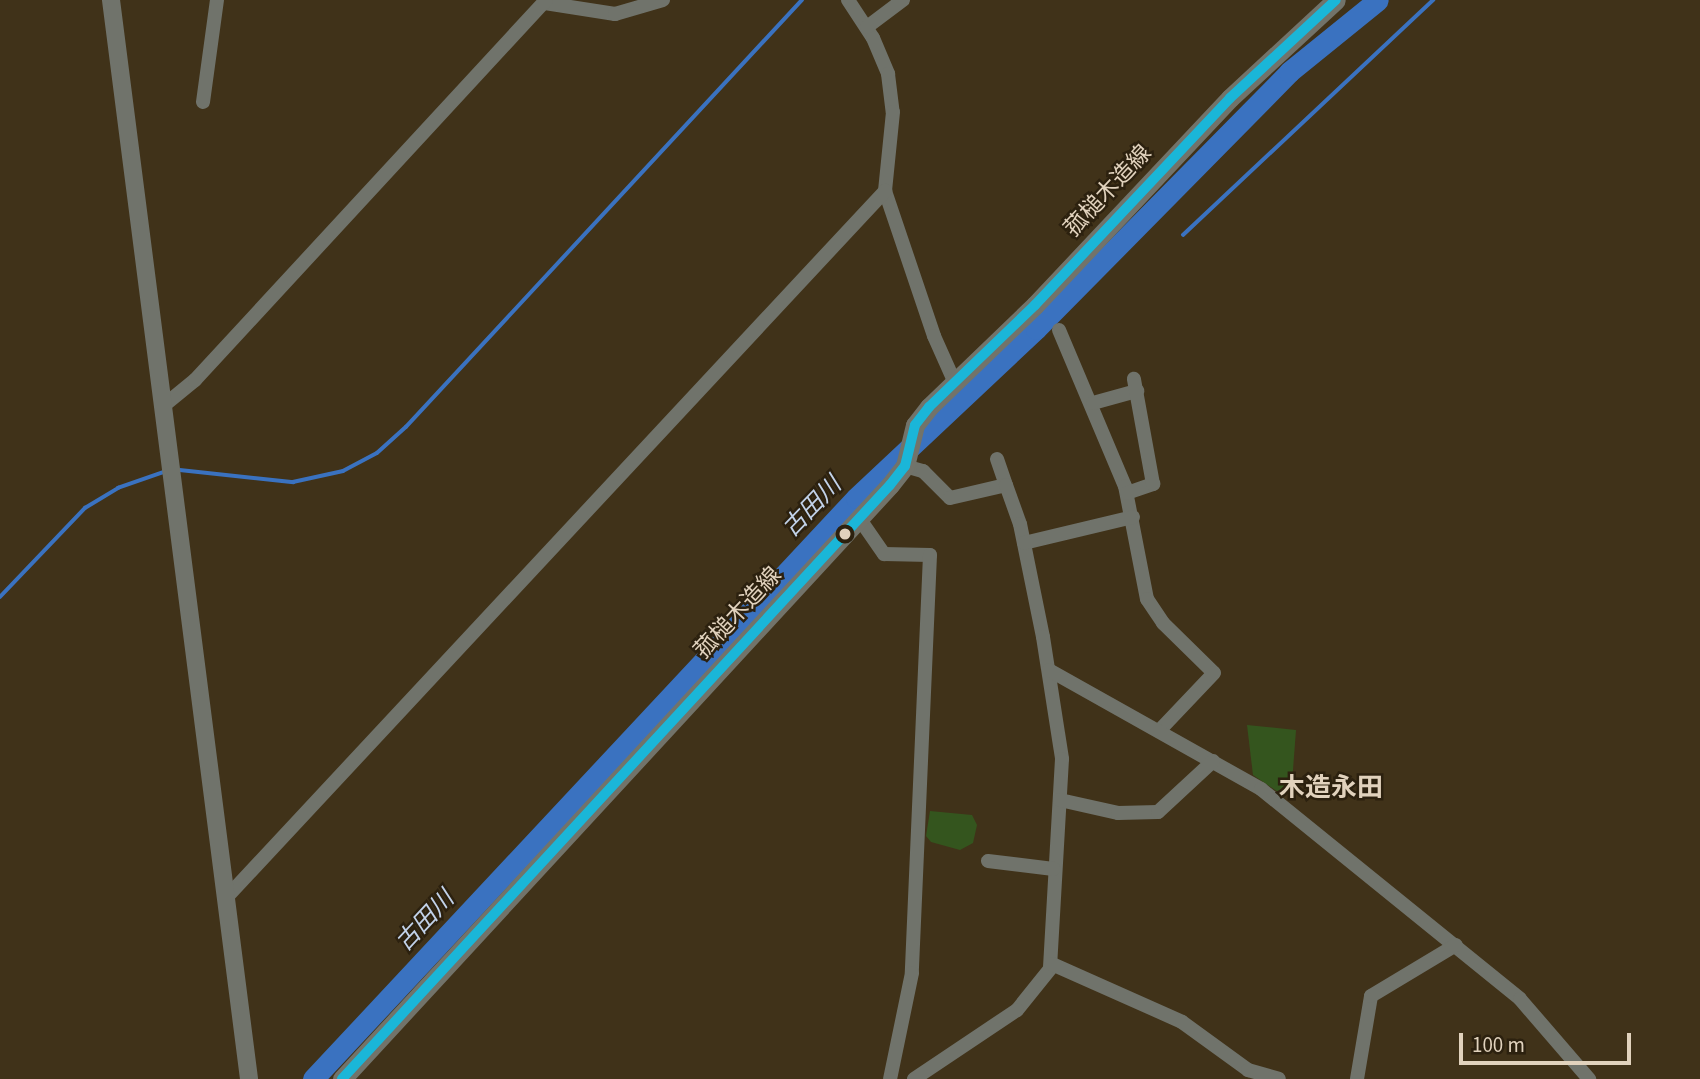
<!DOCTYPE html>
<html>
<head>
<meta charset="utf-8">
<style>
  body { margin:0 }
  #map { position:relative; width:1700px; height:1079px; overflow:hidden; background:#403219; font-family:"Source Sans 3","Noto Sans JP",sans-serif }
  div>[style] { position:absolute }
  .green>* { inset:0; background:#34551e }
  .stream>* { height:3.5px; margin:-1.75px; padding:0 1.75px; transform-origin:1.75px; border-radius:1.75px; background:#3a72c0 }
  .river>* { height:21px; margin:-10.5px; padding:0 10.5px; transform-origin:10.5px; border-radius:10.5px; background:#3a72c0 }
  .minor>* { height:14px; margin:-7px; padding:0 7px; transform-origin:7px; border-radius:7px; background:#70736b }
  .tertiary>* { height:18px; margin:-9px; padding:0 9px; transform-origin:9px; border-radius:9px; background:#70736b }
  .secondary>* { height:19px; margin:-9.5px; padding:0 9.5px; transform-origin:9.5px; border-radius:9.5px; background:#72736a }
  .bus-1>* { height:10px; margin:-5px; padding:0 5px; transform-origin:5px; border-radius:5px; background:#1ab6d8 }
  .dots>* { width:19px; height:19px; translate:-50% -50%; box-sizing:border-box; border:4px solid #2c210f; border-radius:50% }
  span { translate:-50% -50%; white-space:nowrap; text-align:center; line-height:1.15; -webkit-text-stroke:5px #2c210f; paint-order:stroke }
  .street-label { font-size:23px; color:#e1d2bd }
  .water-label { font-size:24px; color:#c2d2e9; font-style:italic }
  .quarter-label { font-size:26px; color:#e1d2bd; font-weight:700 }
  .scale { position:absolute; left:1459px; top:1033px; width:172px; height:32px; box-sizing:border-box; border:4px solid #e1d2bd; border-top:0; padding-left:9px; font-size:21px; line-height:24px; white-space:nowrap; color:#e1d2bd; -webkit-text-stroke:5px #2c210f; paint-order:stroke }
</style>
</head>
<body>
<div id="map">
  <div class="green">
    <i style="clip-path:polygon(1247px 725px,1296px 730px,1292px 783px,1281px 794px,1253px 775px)"></i>
    <i style="clip-path:polygon(930px 811px,972px 815px,977px 825px,973px 843px,960px 850px,931px 842px,926px 836px)"></i>
  </div>
  <div class="stream">
    <i style="left:1183px;top:235px;width:343px;rotate:-43.2deg"></i>
    <i style="left:180px;top:470px;width:114px;rotate:6.1deg"></i>
    <i style="left:293px;top:482px;width:51px;rotate:-12.4deg"></i>
    <i style="left:343px;top:471px;width:38px;rotate:-28deg"></i>
    <i style="left:377px;top:453px;width:39px;rotate:-42deg"></i>
    <i style="left:406px;top:427px;width:582px;rotate:-47.16deg"></i>
    <i style="left:0;top:597px;width:123px;rotate:-46.3deg"></i>
    <i style="left:85px;top:508px;width:39px;rotate:-31deg"></i>
    <i style="left:118px;top:488px;width:49px;rotate:-19.2deg"></i>
  </div>
  <div class="river">
    <i style="left:313px;top:1079px;width:795px;rotate:-46.94deg"></i>
    <i style="left:856px;top:498px;width:247px;rotate:-43.2deg"></i>
    <i style="left:1036px;top:329px;width:361px;rotate:-45.4deg"></i>
    <i style="left:1289px;top:72px;width:114px;rotate:-39deg"></i>
  </div>
  <div class="minor">
    <i style="left:848px;top:0;width:45px;rotate:56.7deg"></i>
    <i style="left:873px;top:38px;width:39px;rotate:67deg"></i>
    <i style="left:888px;top:74px;width:38px;rotate:83deg"></i>
    <i style="left:893px;top:112px;width:79px;rotate:95.8deg"></i>
    <i style="left:885px;top:191px;width:153px;rotate:71.3deg"></i>
    <i style="left:934px;top:336px;width:51px;rotate:65.9deg"></i>
    <i style="left:545px;top:3px;width:71px;rotate:8.9deg"></i>
    <i style="left:615px;top:14px;width:50px;rotate:-16.3deg"></i>
    <i style="left:867px;top:27px;width:45px;rotate:-36.9deg"></i>
    <i style="left:203px;top:102px;width:103px;rotate:-82.2deg"></i>
    <i style="left:1059px;top:330px;width:169px;rotate:67.1deg"></i>
    <i style="left:1125px;top:486px;width:115px;rotate:79deg"></i>
    <i style="left:1147px;top:599px;width:29px;rotate:56deg"></i>
    <i style="left:1163px;top:623px;width:71px;rotate:44.4deg"></i>
    <i style="left:1214px;top:673px;width:79px;rotate:133.5deg"></i>
    <i style="left:1093px;top:403px;width:46px;rotate:-15.3deg"></i>
    <i style="left:162px;top:407px;width:43px;rotate:-39.3deg"></i>
    <i style="left:195px;top:380px;width:517px;rotate:-47.27deg"></i>
    <i style="left:997px;top:459px;width:28px;rotate:71deg"></i>
    <i style="left:905px;top:466px;width:19px;rotate:16deg"></i>
    <i style="left:923px;top:471px;width:38px;rotate:45deg"></i>
    <i style="left:950px;top:498px;width:57px;rotate:-13.1deg"></i>
    <i style="left:1006px;top:485px;width:41px;rotate:70.3deg"></i>
    <i style="left:1020px;top:524px;width:115px;rotate:78.5deg"></i>
    <i style="left:1043px;top:637px;width:123px;rotate:81.1deg"></i>
    <i style="left:1062px;top:759px;width:210px;rotate:93.3deg"></i>
    <i style="left:1050px;top:969px;width:53px;rotate:128.8deg"></i>
    <i style="left:1017px;top:1010px;width:124px;rotate:146.2deg"></i>
    <i style="left:1127px;top:493px;width:28px;rotate:-19deg"></i>
    <i style="left:1153px;top:484px;width:107px;rotate:-100.3deg"></i>
    <i style="left:859px;top:518px;width:44px;rotate:55.2deg"></i>
    <i style="left:884px;top:554px;width:46px;rotate:1.2deg"></i>
    <i style="left:930px;top:555px;width:418px;rotate:92.5deg"></i>
    <i style="left:912px;top:973px;width:108px;rotate:101.7deg"></i>
    <i style="left:1024px;top:543px;width:112px;rotate:-13.4deg"></i>
    <i style="left:1049px;top:670px;width:243px;rotate:29.3deg"></i>
    <i style="left:1261px;top:789px;width:333px;rotate:39deg"></i>
    <i style="left:1520px;top:999px;width:106px;rotate:49.2deg"></i>
    <i style="left:1060px;top:800px;width:59px;rotate:12.6deg"></i>
    <i style="left:1118px;top:813px;width:40px;rotate:-1.4deg"></i>
    <i style="left:1158px;top:812px;width:75px;rotate:-42.8deg"></i>
    <i style="left:988px;top:861px;width:66px;rotate:6.9deg"></i>
    <i style="left:226px;top:898px;width:967px;rotate:-47.01deg"></i>
    <i style="left:1052px;top:964px;width:142px;rotate:24deg"></i>
    <i style="left:1182px;top:1022px;width:82px;rotate:36deg"></i>
    <i style="left:1248px;top:1070px;width:32px;rotate:16deg"></i>
    <i style="left:1357px;top:1079px;width:84px;rotate:-80.4deg"></i>
    <i style="left:1371px;top:996px;width:99px;rotate:-31deg"></i>
  </div>
  <div class="tertiary">
    <i style="left:111px;top:0;width:1088px;rotate:82.71deg"></i>
  </div>
  <div class="secondary">
    <i style="left:342px;top:1079px;width:808px;rotate:-47.31deg"></i>
    <i style="left:890px;top:485px;width:24px;rotate:-52deg"></i>
    <i style="left:905px;top:466px;width:42px;rotate:-76.3deg"></i>
    <i style="left:915px;top:425px;width:23px;rotate:-52deg"></i>
    <i style="left:929px;top:407px;width:147px;rotate:-43.9deg"></i>
    <i style="left:1035px;top:305px;width:284px;rotate:-46.7deg"></i>
    <i style="left:1230px;top:98px;width:144px;rotate:-42.8deg"></i>
  </div>
  <div class="bus-1">
    <i style="left:342px;top:1079px;width:808px;rotate:-47.31deg"></i>
    <i style="left:890px;top:485px;width:24px;rotate:-52deg"></i>
    <i style="left:905px;top:466px;width:42px;rotate:-76.3deg"></i>
    <i style="left:915px;top:425px;width:23px;rotate:-52deg"></i>
    <i style="left:929px;top:407px;width:147px;rotate:-43.9deg"></i>
    <i style="left:1035px;top:305px;width:284px;rotate:-46.7deg"></i>
    <i style="left:1230px;top:98px;width:144px;rotate:-42.8deg"></i>
  </div>
  <div class="dots">
    <i style="left:845px;top:534px;background:#e1d2bd"></i>
  </div>
  <div class="street-label">
    <span style="left:1108px;top:191px;rotate:-47deg">菰槌木造線</span>
    <span style="left:738px;top:613px;rotate:-47deg">菰槌木造線</span>
  </div>
  <div class="water-label">
    <span style="left:812px;top:507px;rotate:-46deg">古田川</span>
    <span style="left:425px;top:921px;rotate:-47deg">古田川</span>
  </div>
  <div class="quarter-label">
    <span style="left:1331px;top:788px">木造永田</span>
  </div>
  <div class="scale">100 m</div>
</div>
</body>
</html>
